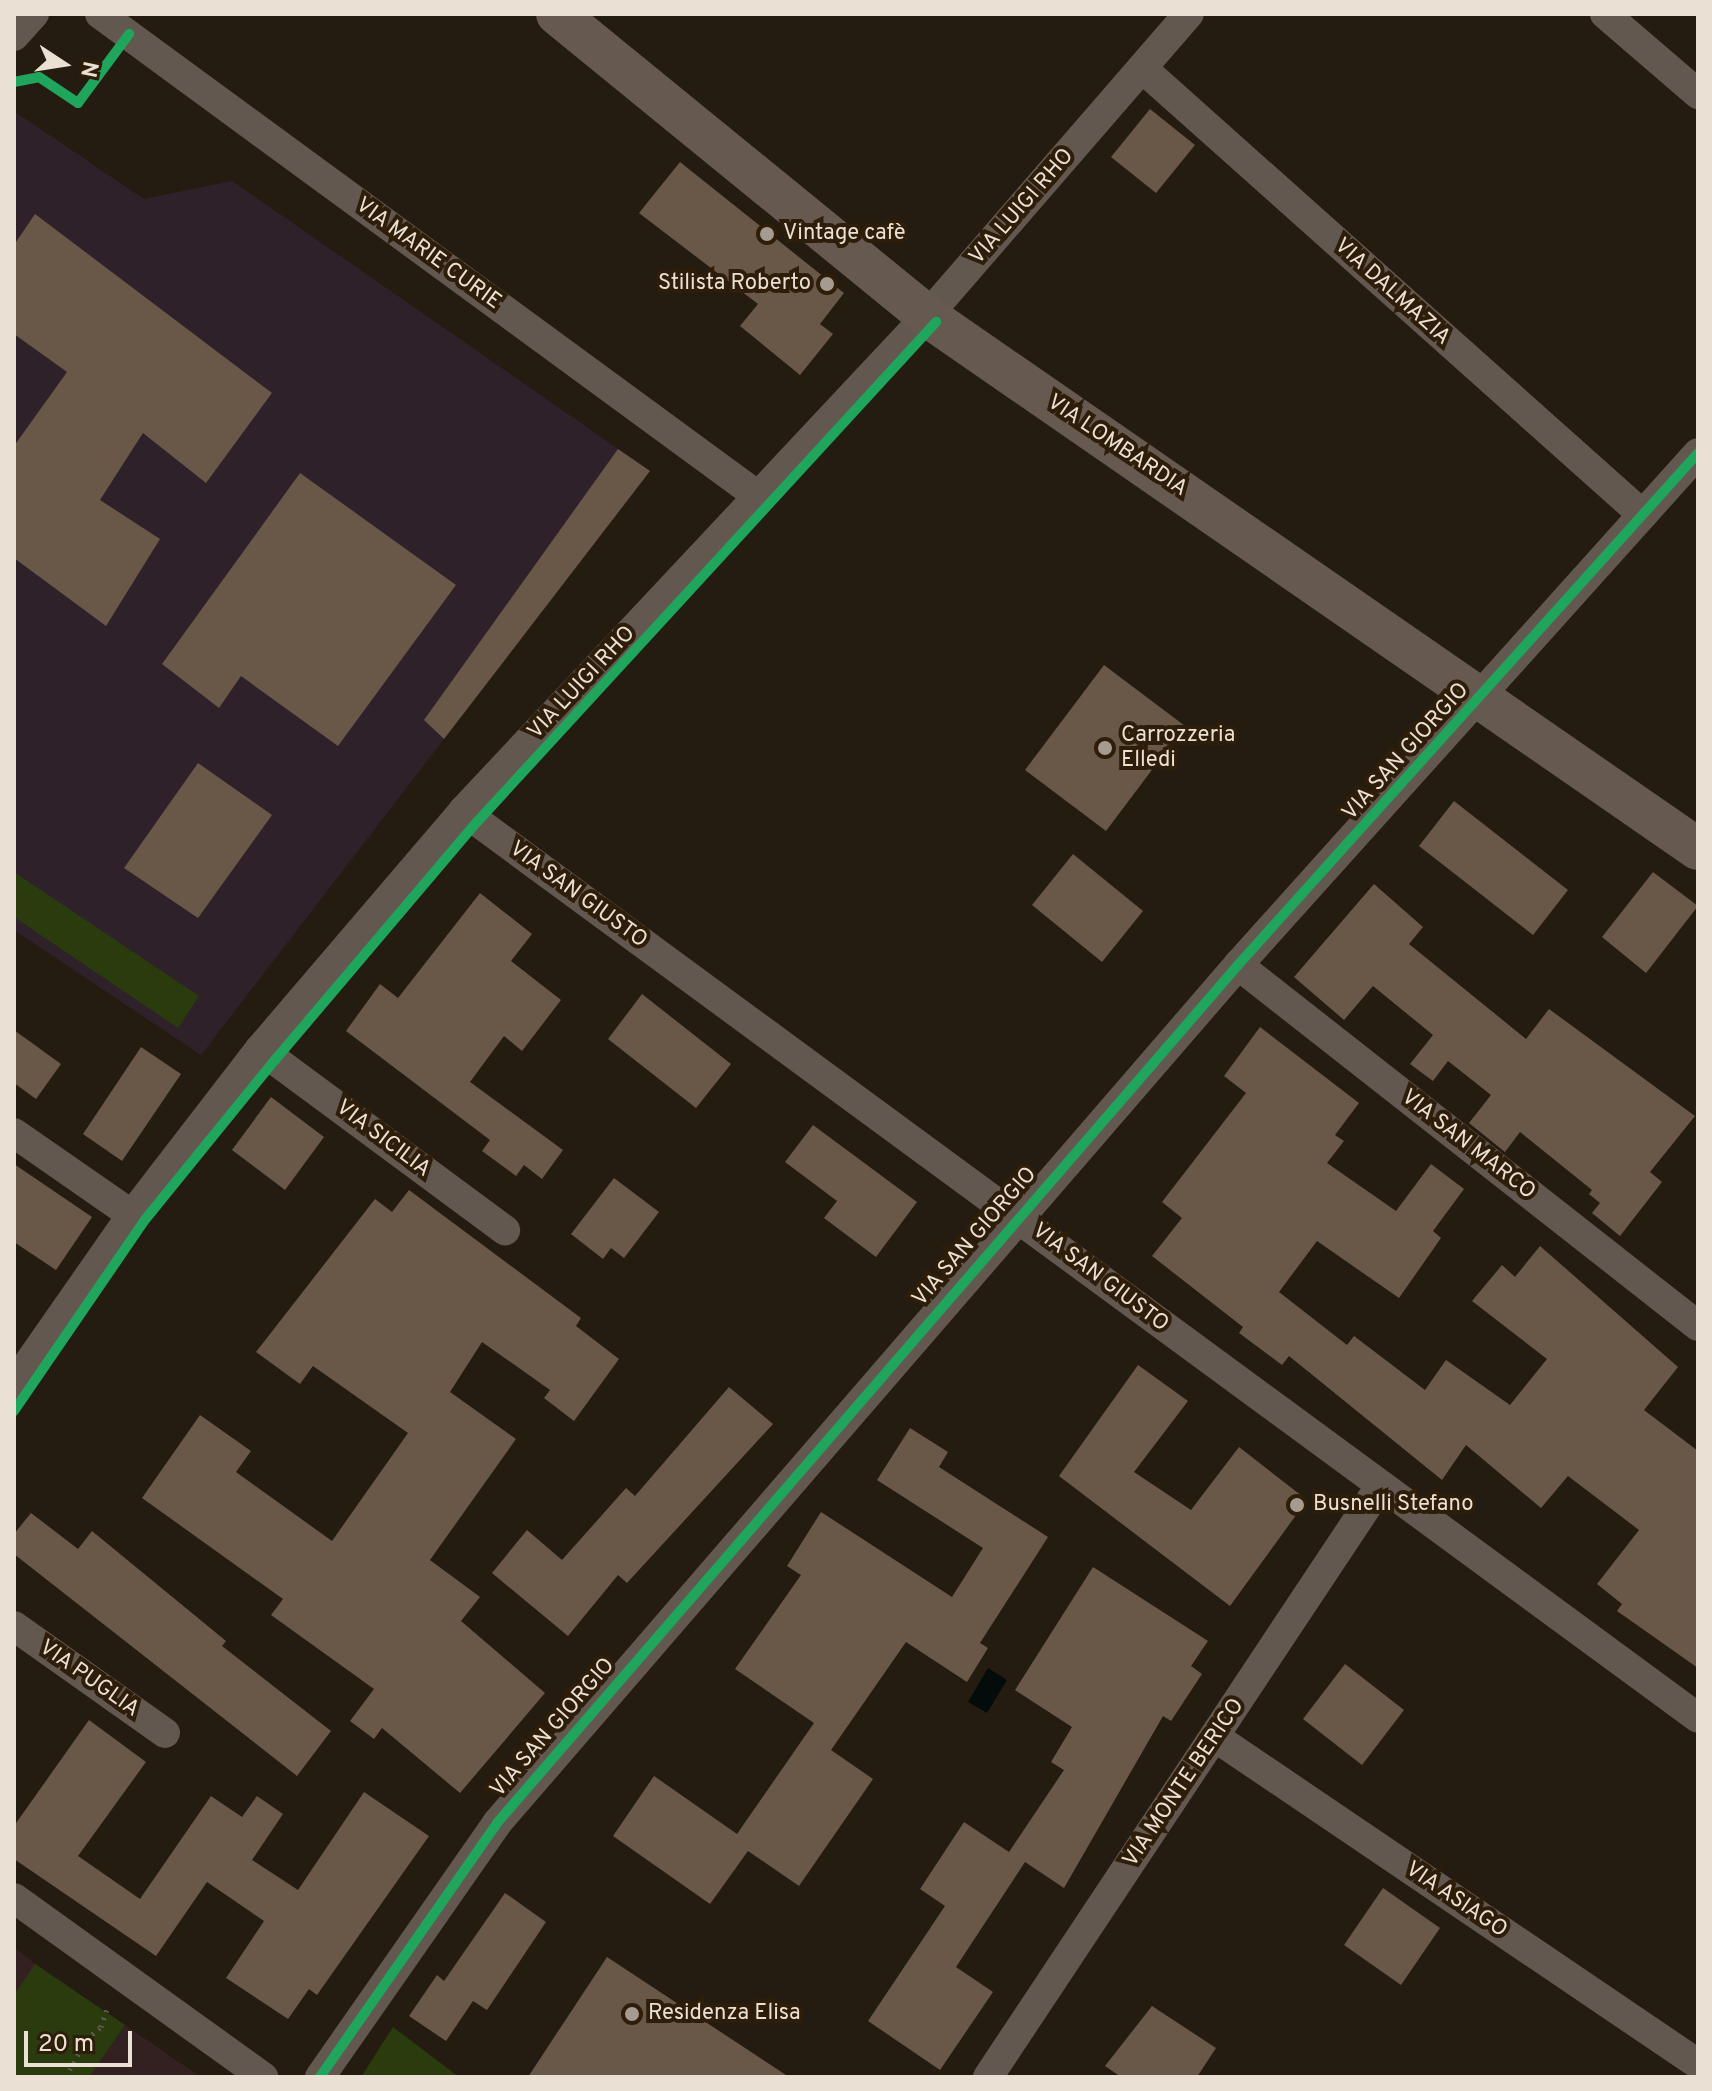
<!DOCTYPE html>
<html>
<head>
<meta charset="utf-8">
<style>
  body { margin:0 }
  #map { position:relative; width:1712px; height:2091px; overflow:hidden; background:#251c11; font-family:Overpass,sans-serif }
  div>[style] { position:absolute }
  .industrial>* { inset:0; background:#332121 }
  .education>* { inset:0; background:#2f212a }
  .green>* { inset:0; background:#2a3b0e }
  .water>* { inset:0; background:#030c0b }
  .building>* { inset:0; background:#695748 }
  .path>* { height:5px; margin-top:-2.5px; transform-origin:0; background:repeating-linear-gradient(90deg,#5f574f 0 2px,transparent 0 8px) }
  .street>* { height:30px; margin:-15px; padding:0 15px; transform-origin:15px; border-radius:15px; background:#625850 }
  .secondary>* { height:42px; margin:-21px; padding:0 21px; transform-origin:21px; border-radius:21px; background:#665950 }
  .cycleway>* { height:10px; margin:-5px; padding:0 5px; transform-origin:5px; border-radius:5px; background:#20a55d }
  .dots>* { width:22px; height:22px; translate:-50% -50%; box-sizing:border-box; border:4px solid #2d1d09; border-radius:50% }
  span { translate:-50% -50%; white-space:nowrap; text-align:center; line-height:1.15; -webkit-text-stroke:8px #2d1d09; paint-order:stroke }
  .street-label { font-size:22px; color:#ebe0d4 }
  .poi-label { font-size:22px; color:#ebe0d4 }
  .left { translate:0 -50%; text-align:left }
  .right { translate:-100% -50%; text-align:right }
  .frame { position:absolute; inset:0; border:16px solid #ebe0d4; pointer-events:none }
  .north { position:absolute; left:24px; top:24px; width:80px; height:80px; -webkit-text-stroke:6px #2d1d09; paint-order:stroke; rotate:102deg; font-size:22px; font-weight:700; line-height:32px; text-align:center; color:#ebe0d4 }
  .north::after { content:''; display:block; margin:auto; width:28px; height:36px; background:#ebe0d4; clip-path:polygon(50% 0,100% 100%,50% 72%,0 100%) }
  .scale { position:absolute; left:24px; top:2031px; width:108px; height:36px; box-sizing:border-box; border:4px solid #ebe0d4; border-top:0; padding-left:10px; font-size:24px; line-height:28px; white-space:nowrap; color:#ebe0d4; -webkit-text-stroke:6px #2d1d09; paint-order:stroke }
</style>
</head>
<body>
<div id="map">
  <div class="industrial">
    <i style="clip-path:polygon(14px 1947px,35px 1964px,201px 2077px,14px 2077px)"></i>
  </div>
  <div class="education">
    <i style="clip-path:polygon(15px 112px,144px 199px,232px 181px,650px 471px,201px 1055px,14px 930px)"></i>
  </div>
  <div class="green">
    <i style="clip-path:polygon(14px 872px,199px 996px,178px 1028px,14px 917px)"></i>
    <i style="clip-path:polygon(35px 1964px,125px 2025px,89px 2077px,14px 2077px,14px 1995px)"></i>
    <i style="clip-path:polygon(393px 2027px,459px 2077px,361px 2077px)"></i>
  </div>
  <div class="water">
    <i style="clip-path:polygon(988px 1668px,1007px 1680px,987px 1713px,968px 1702px)"></i>
  </div>
  <div class="building">
    <i style="clip-path:polygon(1150px 109px,1195px 145px,1156px 193px,1111px 157px)"></i>
    <i style="clip-path:polygon(680px 162px,844px 293px,820px 324px,833px 334px,800px 375px,740px 326px,758px 304px,639px 213px)"></i>
    <i style="clip-path:polygon(35px 214px,272px 393px,206px 483px,143px 433px,100px 500px,160px 539px,106px 626px,14px 558px,14px 446px,67px 372px,14px 334px,14px 245px)"></i>
    <i style="clip-path:polygon(618px 449px,650px 471px,444px 739px,424px 720px)"></i>
    <i style="clip-path:polygon(300px 473px,456px 585px,338px 746px,241px 676px,219px 708px,162px 664px)"></i>
    <i style="clip-path:polygon(1104px 665px,1185px 726px,1106px 831px,1025px 770px)"></i>
    <i style="clip-path:polygon(198px 763px,272px 815px,198px 918px,124px 868px)"></i>
    <i style="clip-path:polygon(1454px 801px,1568px 890px,1533px 935px,1419px 846px)"></i>
    <i style="clip-path:polygon(1073px 854px,1143px 911px,1102px 962px,1032px 905px)"></i>
    <i style="clip-path:polygon(1653px 872px,1698px 906px,1646px 973px,1602px 937px)"></i>
    <i style="clip-path:polygon(1374px 884px,1423px 927px,1409px 944px,1526px 1039px,1549px 1009px,1695px 1116px,1650px 1172px,1662px 1182px,1620px 1236px,1592px 1213px,1600px 1203px,1589px 1194px,1592px 1190px,1520px 1132px,1505px 1152px,1469px 1123px,1491px 1095px,1448px 1061px,1433px 1081px,1410px 1064px,1433px 1035px,1373px 986px,1344px 1020px,1294px 977px)"></i>
    <i style="clip-path:polygon(480px 893px,532px 934px,511px 961px,561px 1000px,522px 1051px,504px 1036px,470px 1082px,563px 1150px,542px 1179px,524px 1165px,516px 1176px,482px 1151px,490px 1140px,346px 1031px,380px 984px,398px 998px)"></i>
    <i style="clip-path:polygon(642px 994px,731px 1064px,696px 1108px,608px 1039px)"></i>
    <i style="clip-path:polygon(1260px 1027px,1359px 1103px,1335px 1135px,1344px 1141px,1327px 1163px,1396px 1211px,1431px 1164px,1464px 1189px,1433px 1231px,1441px 1238px,1399px 1298px,1317px 1241px,1279px 1292px,1347px 1345px,1354px 1336px,1425px 1390px,1446px 1360px,1510px 1405px,1547px 1359px,1472px 1301px,1502px 1265px,1515px 1277px,1540px 1246px,1678px 1367px,1644px 1410px,1698px 1451px,1698px 1668px,1617px 1611px,1622px 1604px,1597px 1584px,1639px 1530px,1568px 1476px,1541px 1508px,1466px 1445px,1442px 1480px,1289px 1356px,1282px 1365px,1239px 1333px,1243px 1327px,1152px 1256px,1182px 1218px,1162px 1202px,1246px 1093px,1224px 1076px)"></i>
    <i style="clip-path:polygon(14px 1030px,61px 1064px,36px 1099px,14px 1083px)"></i>
    <i style="clip-path:polygon(141px 1047px,181px 1074px,122px 1161px,83px 1134px)"></i>
    <i style="clip-path:polygon(271px 1097px,324px 1137px,285px 1190px,232px 1150px)"></i>
    <i style="clip-path:polygon(813px 1125px,917px 1202px,876px 1257px,824px 1218px,837px 1201px,785px 1162px)"></i>
    <i style="clip-path:polygon(14px 1164px,92px 1217px,56px 1270px,14px 1242px)"></i>
    <i style="clip-path:polygon(614px 1178px,659px 1212px,624px 1258px,611px 1248px,603px 1259px,571px 1234px)"></i>
    <i style="clip-path:polygon(409px 1190px,581px 1318px,576px 1326px,619px 1359px,574px 1421px,544px 1398px,550px 1390px,482px 1342px,450px 1392px,516px 1439px,430px 1560px,480px 1597px,461px 1621px,545px 1693px,460px 1793px,382px 1728px,374px 1739px,350px 1721px,374px 1689px,271px 1615px,283px 1599px,142px 1498px,200px 1415px,251px 1451px,236px 1472px,332px 1541px,408px 1433px,313px 1366px,300px 1384px,256px 1352px,375px 1199px,392px 1212px)"></i>
    <i style="clip-path:polygon(1138px 1365px,1188px 1401px,1134px 1472px,1191px 1510px,1239px 1447px,1307px 1500px,1230px 1606px,1059px 1476px)"></i>
    <i style="clip-path:polygon(729px 1387px,773px 1424px,627px 1583px,618px 1575px,568px 1636px,492px 1573px,527px 1530px,562px 1560px,626px 1488px,635px 1496px)"></i>
    <i style="clip-path:polygon(910px 1428px,948px 1452px,939px 1467px,1048px 1537px,980px 1643px,988px 1648px,967px 1682px,906px 1642px,831px 1750px,873px 1779px,799px 1886px,748px 1851px,710px 1904px,613px 1836px,654px 1776px,737px 1834px,814px 1723px,735px 1669px,801px 1575px,787px 1566px,821px 1512px,952px 1597px,983px 1548px,877px 1480px)"></i>
    <i style="clip-path:polygon(31px 1513px,78px 1549px,92px 1531px,226px 1641px,222px 1646px,331px 1731px,297px 1776px,14px 1554px,14px 1534px)"></i>
    <i style="clip-path:polygon(1093px 1567px,1208px 1641px,1191px 1666px,1202px 1674px,1171px 1721px,1163px 1716px,1064px 1888px,1025px 1862px,956px 1967px,993px 1992px,940px 2070px,868px 2021px,945px 1906px,920px 1889px,964px 1822px,1009px 1852px,1064px 1770px,1051px 1762px,1072px 1727px,1015px 1690px)"></i>
    <i style="clip-path:polygon(1345px 1664px,1404px 1710px,1362px 1765px,1303px 1719px)"></i>
    <i style="clip-path:polygon(89px 1720px,146px 1762px,78px 1856px,140px 1899px,211px 1796px,242px 1817px,257px 1796px,283px 1814px,252px 1860px,298px 1890px,364px 1792px,429px 1836px,317px 1995px,309px 1989px,288px 2019px,226px 1978px,264px 1921px,207px 1882px,156px 1956px,14px 1859px,14px 1826px)"></i>
    <i style="clip-path:polygon(1383px 1888px,1440px 1928px,1401px 1985px,1344px 1945px)"></i>
    <i style="clip-path:polygon(505px 1893px,546px 1922px,487px 2010px,473px 2001px,446px 2041px,409px 2016px,437px 1975px,444px 1981px)"></i>
    <i style="clip-path:polygon(607px 1957px,789px 2077px,528px 2077px)"></i>
    <i style="clip-path:polygon(1152px 2006px,1216px 2048px,1197px 2077px,1121px 2077px,1105px 2066px)"></i>
  </div>
  <div class="path">
    <i style="left:66px;top:2077px;width:43px;rotate:-62.2deg"></i>
    <i style="left:86px;top:2039px;width:19px;rotate:-39deg"></i>
    <i style="left:101px;top:2027px;width:22px;rotate:-72deg"></i>
  </div>
  <div class="street">
    <i style="left:100px;top:14px;width:812px;rotate:36.23deg"></i>
    <i style="left:1605px;top:14px;width:123px;rotate:40.7deg"></i>
    <i style="left:14px;top:36px;width:30px;rotate:-48deg"></i>
    <i style="left:1142px;top:68px;width:671px;rotate:41.74deg"></i>
    <i style="left:463px;top:811px;width:1532px;rotate:36.29deg"></i>
    <i style="left:1238px;top:965px;width:585px;rotate:38.12deg"></i>
    <i style="left:260px;top:1049px;width:305px;rotate:36.5deg"></i>
    <i style="left:14px;top:1133px;width:144px;rotate:34.8deg"></i>
    <i style="left:14px;top:1384px;width:206px;rotate:-55.1deg"></i>
    <i style="left:132px;top:1215px;width:210px;rotate:-52.4deg"></i>
    <i style="left:260px;top:1049px;width:313px;rotate:-49.5deg"></i>
    <i style="left:463px;top:811px;width:678px;rotate:-46.85deg"></i>
    <i style="left:927px;top:316px;width:400px;rotate:-49.1deg"></i>
    <i style="left:14px;top:1626px;width:185px;rotate:35.3deg"></i>
    <i style="left:1215px;top:1737px;width:583px;rotate:34.1deg"></i>
    <i style="left:14px;top:1898px;width:307px;rotate:35.7deg"></i>
    <i style="left:320px;top:2077px;width:310px;rotate:-55.1deg"></i>
    <i style="left:497px;top:1823px;width:1134px;rotate:-49.18deg"></i>
    <i style="left:1238px;top:965px;width:688px;rotate:-48.06deg"></i>
    <i style="left:988px;top:2077px;width:707px;rotate:-56.42deg"></i>
  </div>
  <div class="secondary">
    <i style="left:557px;top:14px;width:478px;rotate:39.2deg"></i>
    <i style="left:927px;top:316px;width:937px;rotate:34.66deg"></i>
  </div>
  <div class="cycleway">
    <i style="left:14px;top:82px;width:25px;rotate:-11deg"></i>
    <i style="left:39px;top:77px;width:47px;rotate:33.7deg"></i>
    <i style="left:78px;top:103px;width:86px;rotate:-53.5deg"></i>
    <i style="left:14px;top:1411px;width:230px;rotate:-55.6deg"></i>
    <i style="left:144px;top:1221px;width:208px;rotate:-50.9deg"></i>
    <i style="left:275px;top:1060px;width:312px;rotate:-49.7deg"></i>
    <i style="left:477px;top:822px;width:679px;rotate:-47.45deg"></i>
    <i style="left:320px;top:2077px;width:310px;rotate:-55.1deg"></i>
    <i style="left:497px;top:1823px;width:1134px;rotate:-49.18deg"></i>
    <i style="left:1238px;top:965px;width:688px;rotate:-48.06deg"></i>
  </div>
  <div class="dots">
    <i style="left:767px;top:234px;background:#a69b90"></i>
    <i style="left:827px;top:284px;background:#a69b90"></i>
    <i style="left:1105px;top:748px;background:#a69b90"></i>
    <i style="left:1297px;top:1505px;background:#a69b90"></i>
    <i style="left:632px;top:2014px;background:#a69b90"></i>
  </div>
  <div class="street-label">
    <span style="left:1022px;top:207px;rotate:-49deg">VIA LUIGI RHO</span>
    <span style="left:428px;top:254px;rotate:36deg">VIA MARIE CURIE</span>
    <span style="left:1392px;top:292px;rotate:42deg">VIA DALMAZIA</span>
    <span style="left:1117px;top:446px;rotate:34deg">VIA LOMBARDIA</span>
    <span style="left:582px;top:683px;rotate:-47deg">VIA LUIGI RHO</span>
    <span style="left:1406px;top:752px;rotate:-48deg">VIA SAN GIORGIO</span>
    <span style="left:578px;top:895px;rotate:36deg">VIA SAN GIUSTO</span>
    <span style="left:383px;top:1139px;rotate:37deg">VIA SICILIA</span>
    <span style="left:1468px;top:1145px;rotate:38deg">VIA SAN MARCO</span>
    <span style="left:975px;top:1237px;rotate:-49deg">VIA SAN GIORGIO</span>
    <span style="left:1100px;top:1278px;rotate:37deg">VIA SAN GIUSTO</span>
    <span style="left:89px;top:1679px;rotate:35deg">VIA PUGLIA</span>
    <span style="left:553px;top:1728px;rotate:-49deg">VIA SAN GIORGIO</span>
    <span style="left:1184px;top:1783px;rotate:-56deg">VIA MONTE BERICO</span>
    <span style="left:1456px;top:1900px;rotate:34deg">VIA ASIAGO</span>
  </div>
  <div class="poi-label">
    <span class="left" style="left:783px;top:234px">Vintage cafè</span>
    <span class="right" style="left:811px;top:284px">Stilista Roberto</span>
    <span class="left" style="left:1121px;top:748px">Carrozzeria<br>Elledi</span>
    <span class="left" style="left:1313px;top:1505px">Busnelli Stefano</span>
    <span class="left" style="left:648px;top:2014px">Residenza Elisa</span>
  </div>
  <div class="frame"></div>
  <div class="north">N</div>
  <div class="scale">20 m</div>
</div>
</body>
</html>
